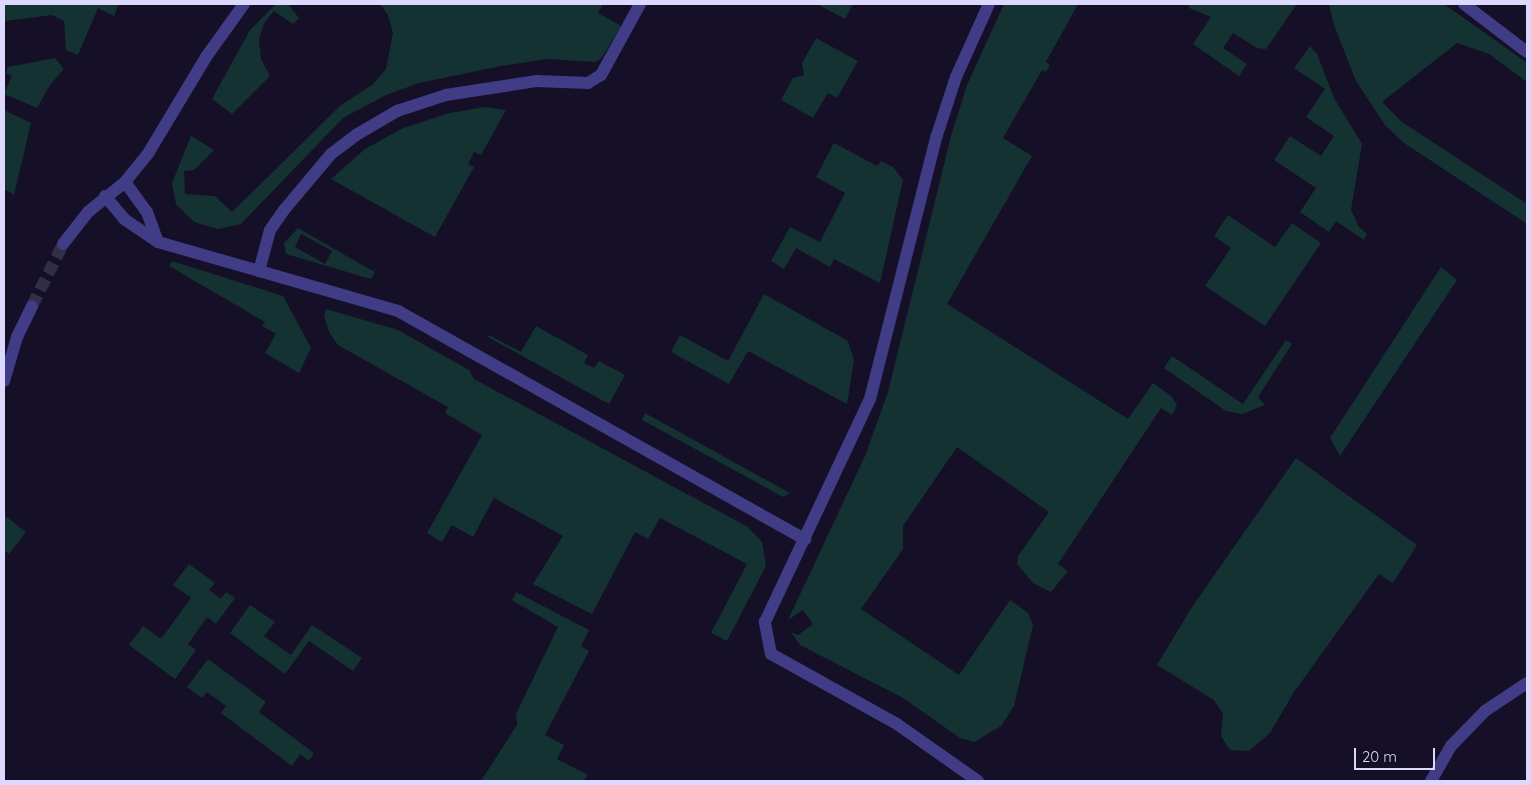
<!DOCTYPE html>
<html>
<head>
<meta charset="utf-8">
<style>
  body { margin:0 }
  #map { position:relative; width:1531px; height:785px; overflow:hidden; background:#151028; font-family:Quicksand,sans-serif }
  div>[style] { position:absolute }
  .green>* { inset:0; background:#133231 }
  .street-tunnel>* { height:12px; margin-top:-6px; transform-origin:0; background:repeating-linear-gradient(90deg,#332e48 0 12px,transparent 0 18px) }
  .street>* { height:12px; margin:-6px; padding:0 6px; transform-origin:6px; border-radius:6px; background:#413c86 }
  span { translate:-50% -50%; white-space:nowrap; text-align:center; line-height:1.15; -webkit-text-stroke:4.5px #151028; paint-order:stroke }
  .frame { position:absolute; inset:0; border:5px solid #ddd8fe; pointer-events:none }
  .scale { position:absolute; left:1354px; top:748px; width:81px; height:22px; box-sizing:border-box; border:2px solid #ddd8fe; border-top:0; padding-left:6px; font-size:15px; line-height:18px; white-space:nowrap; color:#ddd8fe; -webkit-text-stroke:4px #151028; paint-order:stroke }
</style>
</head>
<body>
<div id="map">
  <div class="green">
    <i style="clip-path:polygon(4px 4px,119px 4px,114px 16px,98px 8px,78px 55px,66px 50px,64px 21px,52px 15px,4px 21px)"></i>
    <i style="clip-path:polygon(276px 4px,288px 4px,299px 18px,293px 24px,274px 11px,264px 23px,259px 39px,261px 59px,270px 76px,232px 114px,212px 99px,250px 30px)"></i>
    <i style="clip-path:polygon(380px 4px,603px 4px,598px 13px,621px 26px,601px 59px,595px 62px,548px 59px,501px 66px,419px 83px,386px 95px,343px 118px,241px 224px,218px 229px,194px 222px,176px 204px,172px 183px,191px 136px,214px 150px,194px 170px,184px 171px,185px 194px,215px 196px,232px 212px,341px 105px,372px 85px,386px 69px,393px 33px,388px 15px)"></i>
    <i style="clip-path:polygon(817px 4px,853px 4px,845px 19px)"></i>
    <i style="clip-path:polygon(1004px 4px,1078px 4px,1046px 62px,1050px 65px,1046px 72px,1042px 70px,1003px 138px,1032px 156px,947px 304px,1128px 419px,1153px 383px,1171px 396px,1177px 405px,1172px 415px,1161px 408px,1058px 564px,1068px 571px,1051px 592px,1033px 583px,1017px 564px,1018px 556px,1049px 512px,957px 447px,903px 526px,903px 549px,861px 609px,959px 675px,1010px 600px,1028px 613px,1033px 625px,1014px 706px,1001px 726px,974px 742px,960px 738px,903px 698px,800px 645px,791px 632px,798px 635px,813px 624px,803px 610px,788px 620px,865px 456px,888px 392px,951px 136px,967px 85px)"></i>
    <i style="clip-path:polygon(1189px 4px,1297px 4px,1266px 49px,1257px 48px,1233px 33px,1223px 48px,1247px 64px,1239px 76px,1193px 44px,1211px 17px,1189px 8px)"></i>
    <i style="clip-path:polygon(1329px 4px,1444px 4px,1527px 63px,1527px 82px,1489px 54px,1457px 43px,1382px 102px,1402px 122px,1527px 204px,1527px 224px,1404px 143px,1385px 125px,1356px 81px,1334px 25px)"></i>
    <i style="clip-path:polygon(816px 38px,858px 61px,837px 98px,828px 93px,813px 118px,781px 100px,793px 78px,804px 75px,802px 63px)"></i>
    <i style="clip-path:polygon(1310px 46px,1317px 54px,1334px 98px,1362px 144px,1351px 210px,1359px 227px,1367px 234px,1364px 240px,1336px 221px,1329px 232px,1300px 212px,1316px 188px,1274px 160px,1290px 136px,1321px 156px,1334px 136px,1306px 117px,1325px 89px,1294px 68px)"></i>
    <i style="clip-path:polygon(55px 58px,64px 69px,50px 85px,37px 108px,4px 94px,12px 76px,6px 73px,8px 67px)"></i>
    <i style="clip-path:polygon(484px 107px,506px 110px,481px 155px,474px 152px,468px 164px,474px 167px,435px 237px,331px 179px,365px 149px,403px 128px,450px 113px)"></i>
    <i style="clip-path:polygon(4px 110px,31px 123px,14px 195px,4px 189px)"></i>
    <i style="clip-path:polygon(834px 143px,877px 166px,881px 161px,893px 167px,903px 180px,880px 283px,834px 259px,830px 267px,796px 248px,784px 269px,771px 261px,790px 227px,820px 242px,845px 193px,816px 177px)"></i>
    <i style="clip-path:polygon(1228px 215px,1275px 247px,1292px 223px,1321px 243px,1265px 326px,1205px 286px,1231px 248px,1214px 236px)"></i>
    <i style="clip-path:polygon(evenodd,298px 228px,362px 265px,375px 272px,371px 279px,286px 254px,284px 243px,298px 228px,301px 234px,332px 251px,325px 264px,295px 247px,301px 234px)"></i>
    <i style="clip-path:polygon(172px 261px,283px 296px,311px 348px,299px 373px,265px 353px,276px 334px,262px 326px,265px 322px,169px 266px)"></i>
    <i style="clip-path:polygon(1441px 267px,1457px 280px,1340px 456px,1330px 438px)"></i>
    <i style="clip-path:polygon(764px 294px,848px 341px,854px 360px,847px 404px,748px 351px,729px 384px,671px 352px,680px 335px,728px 361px)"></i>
    <i style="clip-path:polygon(326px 309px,398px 330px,469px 370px,474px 379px,748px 527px,762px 542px,766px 566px,727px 641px,711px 633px,747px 564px,660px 518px,648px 539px,635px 532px,592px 614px,533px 584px,563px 536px,494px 498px,473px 537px,452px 525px,442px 542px,427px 533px,482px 435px,445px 413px,448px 407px,338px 345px,329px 332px,324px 315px)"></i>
    <i style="clip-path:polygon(536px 326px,588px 355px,584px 363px,594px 368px,599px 361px,625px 375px,609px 404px,488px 337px,489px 335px,521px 352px)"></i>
    <i style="clip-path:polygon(1286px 340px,1292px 344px,1258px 397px,1265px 405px,1242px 414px,1226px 411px,1164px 368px,1172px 356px,1243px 404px)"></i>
    <i style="clip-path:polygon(645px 413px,790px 493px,783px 497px,642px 420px)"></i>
    <i style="clip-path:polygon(1296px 458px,1417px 545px,1393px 583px,1379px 574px,1294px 692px,1270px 733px,1249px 751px,1230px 750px,1221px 736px,1223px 714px,1214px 700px,1157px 665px,1192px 607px)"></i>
    <i style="clip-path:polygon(4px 515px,26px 532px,9px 554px,4px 550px)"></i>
    <i style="clip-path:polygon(189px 564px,215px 583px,209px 590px,221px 599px,226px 592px,235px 598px,216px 624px,207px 617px,188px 644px,196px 650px,175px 679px,129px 645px,143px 626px,161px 639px,191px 598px,173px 585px)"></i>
    <i style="clip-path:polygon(516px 592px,589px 630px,581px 646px,589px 651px,545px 735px,564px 745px,557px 759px,588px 775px,584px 781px,481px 781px,517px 725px,516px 714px,558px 627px,512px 600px)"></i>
    <i style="clip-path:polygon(250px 605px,275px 622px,264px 636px,291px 655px,312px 625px,362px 658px,353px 671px,309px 641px,285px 674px,230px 633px)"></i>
    <i style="clip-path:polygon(208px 659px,266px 702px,259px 712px,314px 753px,309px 761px,300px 754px,292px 766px,221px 713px,226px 706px,207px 692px,202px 698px,187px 687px)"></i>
  </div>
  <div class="street-tunnel">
    <i style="left:32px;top:306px;width:69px;rotate:-63.4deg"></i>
  </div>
  <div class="street">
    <i style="left:1464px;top:4px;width:79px;rotate:37.3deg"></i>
    <i style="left:125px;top:182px;width:37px;rotate:54deg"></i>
    <i style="left:147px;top:212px;width:32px;rotate:70deg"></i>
    <i style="left:158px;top:242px;width:250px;rotate:16deg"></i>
    <i style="left:398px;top:311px;width:467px;rotate:29.3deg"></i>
    <i style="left:105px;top:196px;width:30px;rotate:50deg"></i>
    <i style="left:124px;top:219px;width:41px;rotate:34.1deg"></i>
    <i style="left:63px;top:244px;width:41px;rotate:-52deg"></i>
    <i style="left:88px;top:212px;width:48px;rotate:-39deg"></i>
    <i style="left:125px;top:182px;width:38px;rotate:-51deg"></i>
    <i style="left:149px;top:152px;width:111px;rotate:-59deg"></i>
    <i style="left:206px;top:57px;width:65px;rotate:-54.4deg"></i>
    <i style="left:259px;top:271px;width:42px;rotate:-75deg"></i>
    <i style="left:270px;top:230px;width:24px;rotate:-55deg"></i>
    <i style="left:284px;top:210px;width:73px;rotate:-50deg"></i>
    <i style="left:331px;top:154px;width:31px;rotate:-37deg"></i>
    <i style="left:356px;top:135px;width:48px;rotate:-30.3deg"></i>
    <i style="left:397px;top:111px;width:52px;rotate:-18.1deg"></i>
    <i style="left:446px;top:95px;width:91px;rotate:-8.8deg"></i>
    <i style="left:536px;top:81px;width:52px;rotate:2.2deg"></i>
    <i style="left:588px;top:83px;width:15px;rotate:-32deg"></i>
    <i style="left:601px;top:75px;width:81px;rotate:-61.2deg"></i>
    <i style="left:4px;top:381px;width:46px;rotate:-73.5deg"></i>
    <i style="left:17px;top:337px;width:34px;rotate:-64deg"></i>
    <i style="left:978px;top:781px;width:99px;rotate:-144.9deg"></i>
    <i style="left:897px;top:724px;width:144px;rotate:-150.9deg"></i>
    <i style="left:771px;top:654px;width:33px;rotate:-101deg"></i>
    <i style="left:765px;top:622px;width:246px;rotate:-64.8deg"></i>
    <i style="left:870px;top:399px;width:272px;rotate:-75.8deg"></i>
    <i style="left:937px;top:135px;width:61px;rotate:-71.9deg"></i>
    <i style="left:956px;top:77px;width:80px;rotate:-65.7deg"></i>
    <i style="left:1431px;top:781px;width:40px;rotate:-60.3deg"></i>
    <i style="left:1451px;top:746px;width:49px;rotate:-45.8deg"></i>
    <i style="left:1485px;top:711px;width:50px;rotate:-33.7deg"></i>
  </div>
  <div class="frame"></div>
  <div class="scale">20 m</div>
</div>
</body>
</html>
